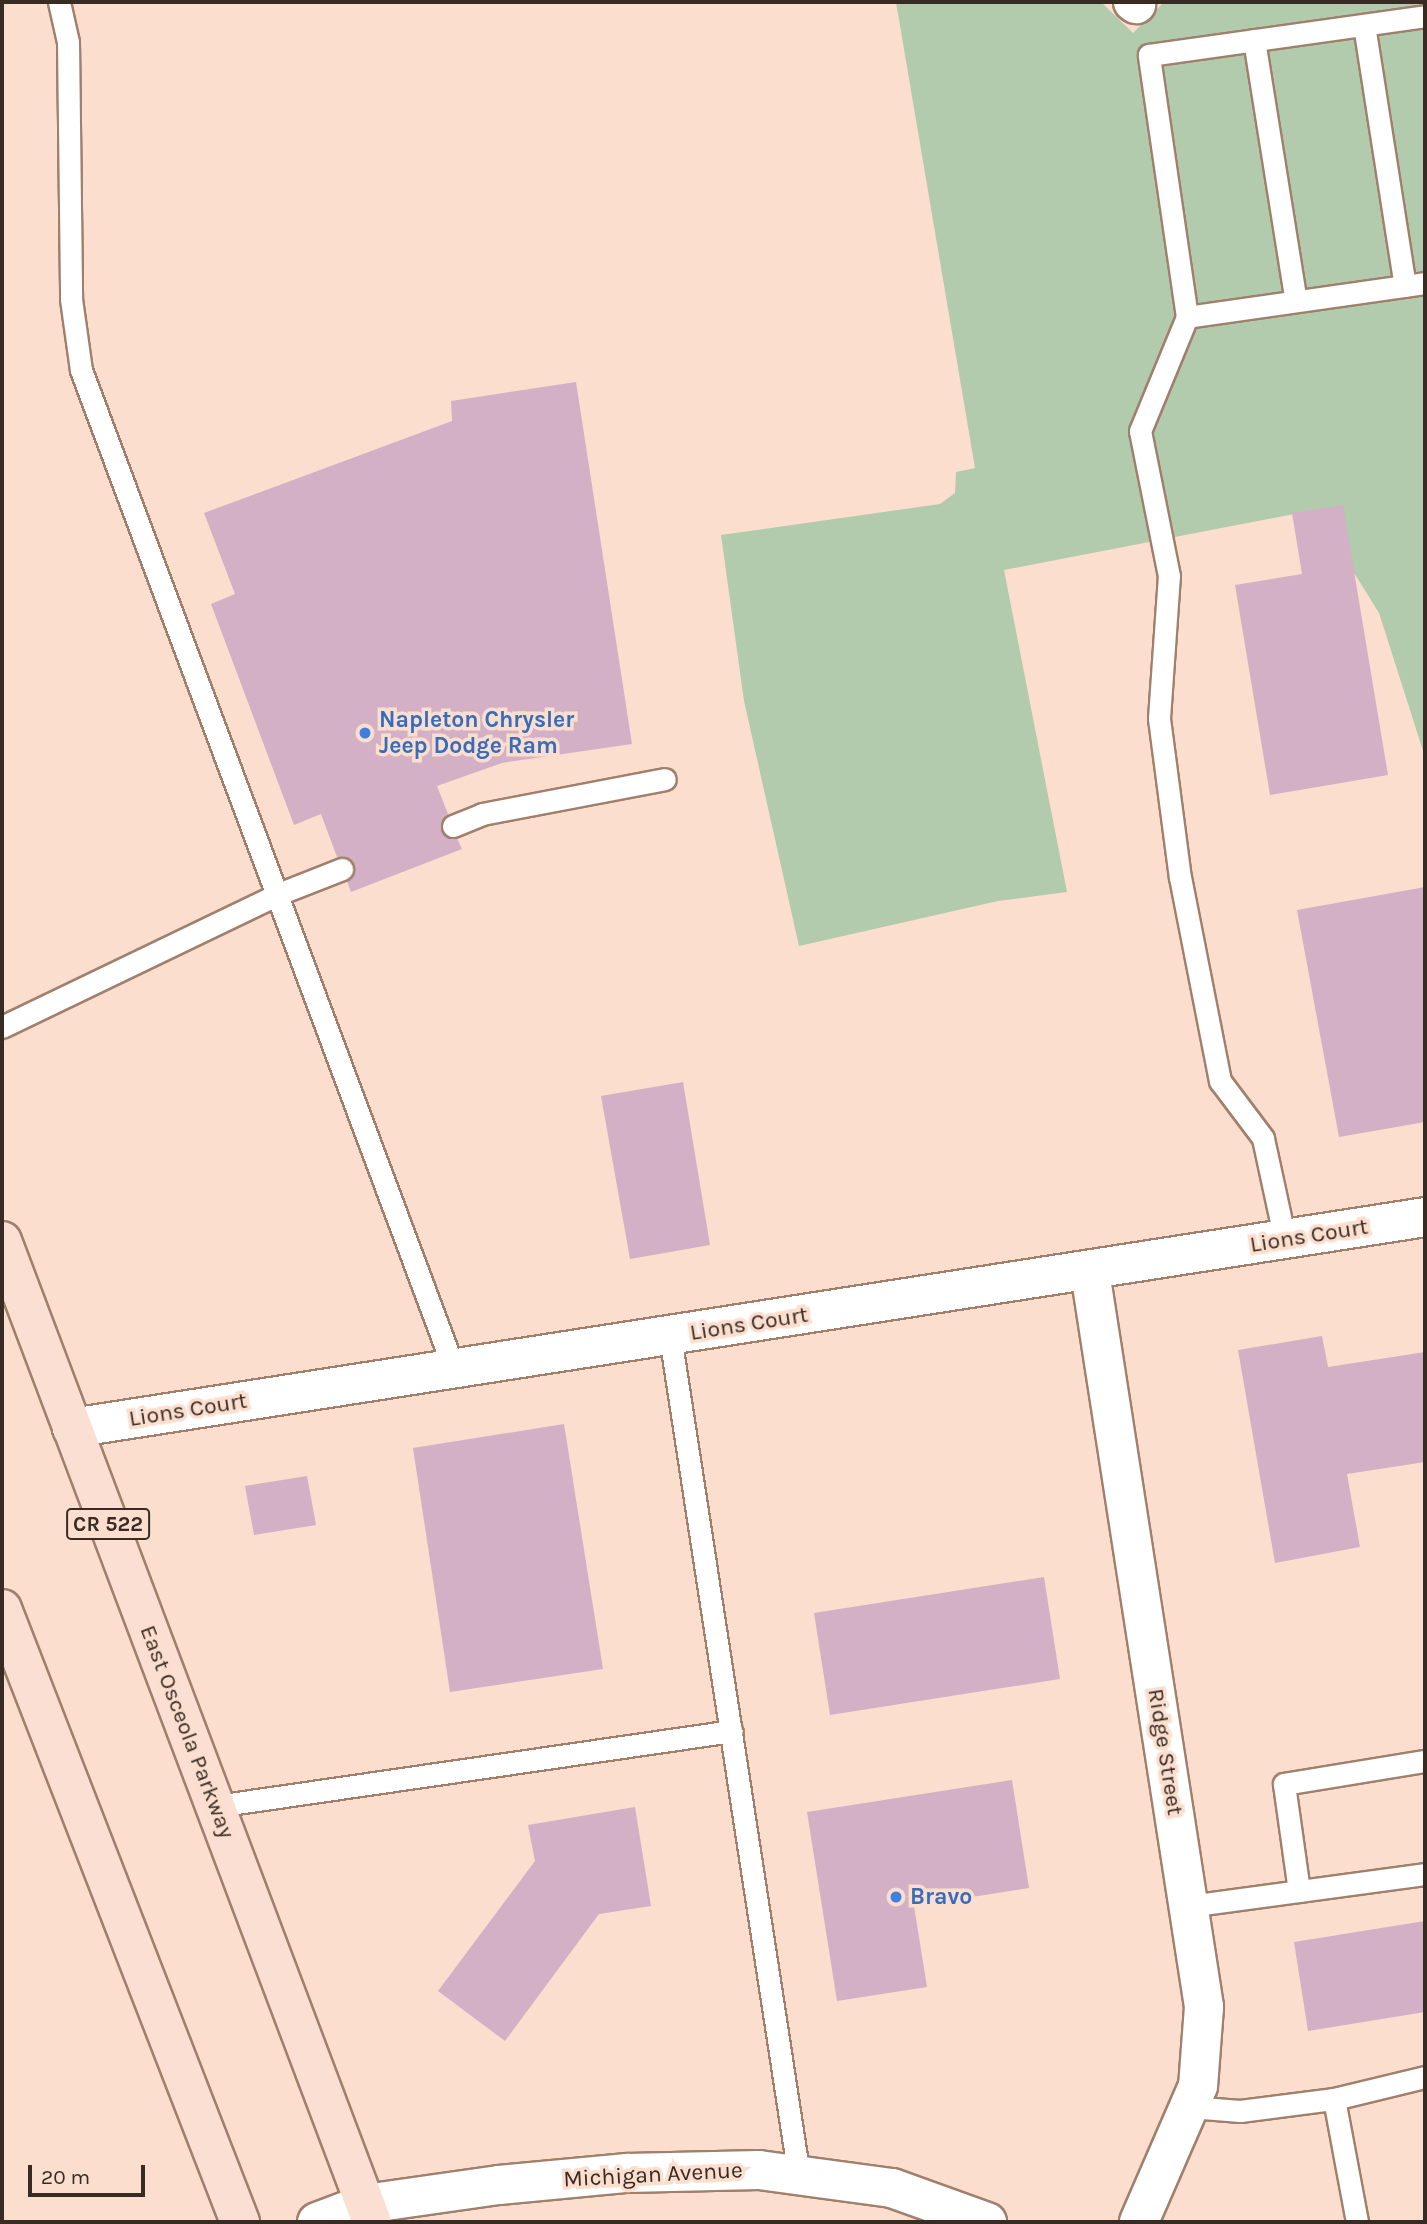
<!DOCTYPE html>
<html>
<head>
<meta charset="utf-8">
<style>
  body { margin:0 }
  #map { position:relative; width:1427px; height:2224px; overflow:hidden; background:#fbdece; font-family:Karla,sans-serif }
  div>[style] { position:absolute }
  .green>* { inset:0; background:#b2cbac }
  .building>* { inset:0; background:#d3b0c5 }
  .roads { filter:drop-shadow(2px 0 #a0806d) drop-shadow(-2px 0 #a0806d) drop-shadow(0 2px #a0806d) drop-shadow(0 -2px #a0806d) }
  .service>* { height:21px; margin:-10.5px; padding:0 10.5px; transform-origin:10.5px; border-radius:10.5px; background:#fff }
  .minor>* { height:38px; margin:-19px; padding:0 19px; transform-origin:19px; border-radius:19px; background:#fff }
  .secondary>* { height:38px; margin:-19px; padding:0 19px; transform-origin:19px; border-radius:19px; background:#fff }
  .primary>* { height:38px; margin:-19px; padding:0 19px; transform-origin:19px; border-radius:19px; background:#fbdfd2 }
  .dots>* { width:19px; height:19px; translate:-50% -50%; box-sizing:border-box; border:4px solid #fbdece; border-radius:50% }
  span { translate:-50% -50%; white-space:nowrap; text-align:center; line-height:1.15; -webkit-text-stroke:7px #fbdece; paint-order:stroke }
  .shield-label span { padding:2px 5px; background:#fbdece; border:2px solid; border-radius:5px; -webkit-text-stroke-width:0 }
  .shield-label { font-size:21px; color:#382b23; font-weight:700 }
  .shop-label { font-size:23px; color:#366cbe; font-weight:700 }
  .left { translate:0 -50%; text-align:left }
  .street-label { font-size:23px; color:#382b23 }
  .frame { position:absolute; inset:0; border:4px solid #382b23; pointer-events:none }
  .scale { position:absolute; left:28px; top:2165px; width:117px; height:32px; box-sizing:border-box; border:4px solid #382b23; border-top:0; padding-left:9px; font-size:21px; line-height:24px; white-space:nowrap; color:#382b23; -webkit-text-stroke:5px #fbdece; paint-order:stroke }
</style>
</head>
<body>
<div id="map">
  <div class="green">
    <i style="clip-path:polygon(896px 2px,1101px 2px,1133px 33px,1164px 2px,1425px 2px,1425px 757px,1379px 613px,1315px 510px,1004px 570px,1067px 892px,998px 901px,799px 946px,744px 701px,721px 535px,940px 504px,955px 493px,956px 472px,975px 468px)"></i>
  </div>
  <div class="building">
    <i style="clip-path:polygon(576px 382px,632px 744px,502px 763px,437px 786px,448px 814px,441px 830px,457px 838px,462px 849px,351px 892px,347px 881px,354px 864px,337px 857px,321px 814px,294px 825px,211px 604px,235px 594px,204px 513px,452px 421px,451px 401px)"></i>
    <i style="clip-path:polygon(1343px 505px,1388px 775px,1270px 795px,1235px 585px,1302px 574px,1292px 513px)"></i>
    <i style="clip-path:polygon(1425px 887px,1425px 1122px,1339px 1137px,1297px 910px)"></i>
    <i style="clip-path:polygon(683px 1082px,710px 1245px,630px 1259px,601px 1096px)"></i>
    <i style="clip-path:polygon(1322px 1336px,1328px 1367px,1425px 1352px,1425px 1462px,1347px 1474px,1360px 1547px,1275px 1563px,1238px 1350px)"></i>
    <i style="clip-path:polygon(564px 1424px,603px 1669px,450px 1692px,413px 1448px)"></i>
    <i style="clip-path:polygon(307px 1476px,316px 1525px,254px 1535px,245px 1486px)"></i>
    <i style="clip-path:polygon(1044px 1577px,1060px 1679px,830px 1715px,814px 1613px)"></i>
    <i style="clip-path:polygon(1012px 1780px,1029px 1888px,914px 1906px,927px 1987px,837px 2001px,807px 1812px)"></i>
    <i style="clip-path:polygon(635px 1807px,651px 1906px,599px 1914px,505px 2041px,438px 1991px,535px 1861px,528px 1825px)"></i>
    <i style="clip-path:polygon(1425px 1921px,1425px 2012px,1308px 2031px,1294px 1942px)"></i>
  </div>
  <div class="roads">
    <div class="service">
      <i style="left:59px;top:2px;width:41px;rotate:77.3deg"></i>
      <i style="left:68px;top:42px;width:257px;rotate:89.3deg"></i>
      <i style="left:71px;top:299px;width:72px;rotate:82deg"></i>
      <i style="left:81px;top:370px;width:1066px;rotate:69.53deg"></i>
      <i style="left:1364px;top:25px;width:264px;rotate:81.1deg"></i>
      <i style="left:1254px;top:40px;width:264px;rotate:80.9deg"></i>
      <i style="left:1187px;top:317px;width:240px;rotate:-8.1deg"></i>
      <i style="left:453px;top:826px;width:31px;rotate:-22deg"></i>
      <i style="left:482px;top:814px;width:186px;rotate:-10.8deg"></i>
      <i style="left:2px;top:1027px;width:304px;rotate:-25.7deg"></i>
      <i style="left:276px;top:895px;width:71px;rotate:-21.5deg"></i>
      <i style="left:1285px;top:1240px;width:104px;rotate:-102.2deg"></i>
      <i style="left:1263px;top:1138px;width:71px;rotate:-127deg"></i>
      <i style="left:1220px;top:1081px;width:207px;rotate:-101.1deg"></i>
      <i style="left:1180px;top:878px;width:161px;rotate:-97.5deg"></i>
      <i style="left:1159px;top:718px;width:142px;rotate:-86deg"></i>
      <i style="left:1169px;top:576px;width:148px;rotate:-101.3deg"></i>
      <i style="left:1140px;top:431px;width:123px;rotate:-67.6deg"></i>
      <i style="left:1187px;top:317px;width:265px;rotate:-98.3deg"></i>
      <i style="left:1149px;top:55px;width:279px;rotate:-8deg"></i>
      <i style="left:670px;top:1336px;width:850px;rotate:81.27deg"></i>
      <i style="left:216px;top:1806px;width:521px;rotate:-8.27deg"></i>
      <i style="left:1299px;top:1891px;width:108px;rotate:-98deg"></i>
      <i style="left:1284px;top:1784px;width:143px;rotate:-9.3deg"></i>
      <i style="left:1189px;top:1906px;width:238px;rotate:-7.7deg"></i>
      <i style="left:1334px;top:2099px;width:94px;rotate:-13.6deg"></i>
      <i style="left:1190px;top:2107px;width:50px;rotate:4.6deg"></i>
      <i style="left:1240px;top:2111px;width:95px;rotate:-7.3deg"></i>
      <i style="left:1334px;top:2099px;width:125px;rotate:79.4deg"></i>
    </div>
    <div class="minor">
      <i style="left:1133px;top:2px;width:4px;rotate:34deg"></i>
      <i style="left:1090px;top:1272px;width:744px;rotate:81.18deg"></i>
      <i style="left:1204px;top:2007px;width:79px;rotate:94.3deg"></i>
      <i style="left:1198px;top:2086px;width:148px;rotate:113.5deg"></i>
      <i style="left:72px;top:1428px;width:1369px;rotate:-8.86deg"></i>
    </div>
    <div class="secondary">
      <i style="left:317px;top:2222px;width:51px;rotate:-20.6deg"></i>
      <i style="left:365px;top:2204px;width:135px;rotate:-8.1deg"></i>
      <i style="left:499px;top:2185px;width:129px;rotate:-5.4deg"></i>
      <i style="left:627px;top:2173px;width:132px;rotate:-1.3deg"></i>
      <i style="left:759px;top:2170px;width:134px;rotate:7.7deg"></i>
      <i style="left:892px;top:2188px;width:101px;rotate:19.7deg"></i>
    </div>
    <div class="primary">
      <i style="left:2px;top:1241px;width:1048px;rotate:69.34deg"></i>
      <i style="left:2px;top:1609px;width:658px;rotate:68.78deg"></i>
    </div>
  </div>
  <div class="dots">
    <i style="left:365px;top:733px;background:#3f7fe0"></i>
    <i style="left:896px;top:1897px;background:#3f7fe0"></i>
  </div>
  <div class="shield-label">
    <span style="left:108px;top:1524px">CR 522</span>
  </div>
  <div class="shop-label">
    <span class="left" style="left:379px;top:733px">Napleton Chrysler<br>Jeep Dodge Ram</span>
    <span class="left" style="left:910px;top:1897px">Bravo</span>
  </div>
  <div class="street-label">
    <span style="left:1309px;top:1236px;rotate:-9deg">Lions Court</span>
    <span style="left:749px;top:1324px;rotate:-9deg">Lions Court</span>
    <span style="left:188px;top:1410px;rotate:-9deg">Lions Court</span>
    <span style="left:187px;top:1732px;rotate:69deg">East Osceola Parkway</span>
    <span style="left:1165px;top:1752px;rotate:81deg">Ridge Street</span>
    <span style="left:653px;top:2175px;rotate:-3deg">Michigan Avenue</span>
  </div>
  <div class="frame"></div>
  <div class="scale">20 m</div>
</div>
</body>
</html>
